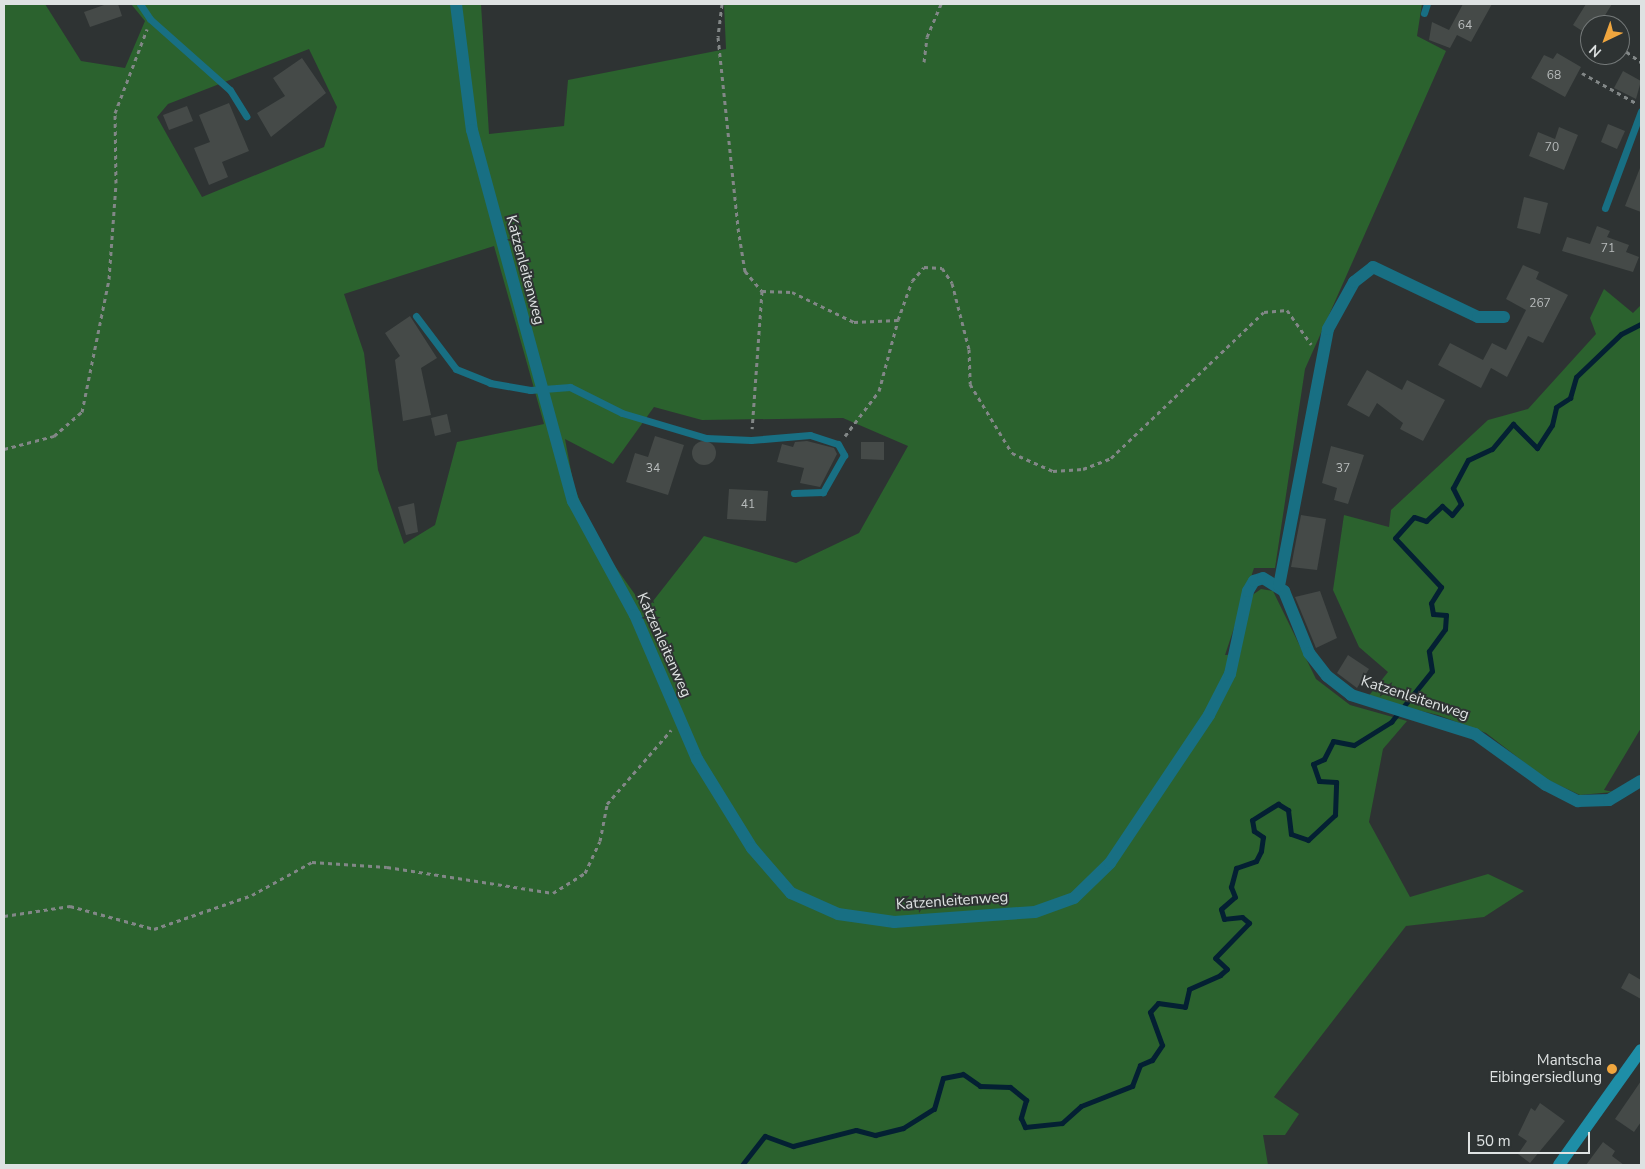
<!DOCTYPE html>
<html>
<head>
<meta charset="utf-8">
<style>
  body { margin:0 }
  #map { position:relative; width:1645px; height:1169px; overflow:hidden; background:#2e3333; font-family:"Nunito Sans",sans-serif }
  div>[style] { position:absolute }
  .green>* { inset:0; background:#2b622e }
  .stream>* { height:5px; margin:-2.5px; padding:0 2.5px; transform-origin:2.5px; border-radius:2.5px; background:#042033 }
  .building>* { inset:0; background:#454a48 }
  .round { border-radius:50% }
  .path>* { height:3px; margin-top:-1.5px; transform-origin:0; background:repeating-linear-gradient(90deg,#828787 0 4px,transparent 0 8px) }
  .lane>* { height:7px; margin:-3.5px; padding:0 3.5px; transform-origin:3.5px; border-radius:3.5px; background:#186f83 }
  .street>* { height:12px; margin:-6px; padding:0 6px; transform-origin:6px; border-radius:6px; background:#186f83 }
  .secondary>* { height:12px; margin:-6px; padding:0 6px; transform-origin:6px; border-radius:6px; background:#1e8ea7 }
  .dots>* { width:14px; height:14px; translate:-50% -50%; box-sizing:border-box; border:2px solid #2e3333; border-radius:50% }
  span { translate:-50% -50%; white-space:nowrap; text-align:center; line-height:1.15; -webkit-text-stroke:4px #2e3333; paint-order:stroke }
  .number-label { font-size:12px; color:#b8bcbc }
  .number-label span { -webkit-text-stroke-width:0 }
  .street-label { font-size:15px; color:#dee2e2 }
  .poi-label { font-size:15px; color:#dee2e2 }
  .right { translate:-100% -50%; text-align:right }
  .frame { position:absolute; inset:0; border:5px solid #dee2e2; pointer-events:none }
  .north { position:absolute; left:1580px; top:15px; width:50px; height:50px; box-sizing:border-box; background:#2e3333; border:1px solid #747979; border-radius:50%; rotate:222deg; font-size:14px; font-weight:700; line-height:20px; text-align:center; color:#dee2e2 }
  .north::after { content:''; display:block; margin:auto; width:18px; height:22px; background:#f0a63e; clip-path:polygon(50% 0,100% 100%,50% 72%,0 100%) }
  .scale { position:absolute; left:1468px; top:1132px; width:122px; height:22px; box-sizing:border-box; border:2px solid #dee2e2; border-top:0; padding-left:6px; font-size:15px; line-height:18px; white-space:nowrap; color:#dee2e2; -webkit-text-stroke:4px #2e3333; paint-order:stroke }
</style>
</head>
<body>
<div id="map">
  <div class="green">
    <i style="clip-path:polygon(evenodd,4px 4px,45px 4px,81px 61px,125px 68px,145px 21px,131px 4px,481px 4px,489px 134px,564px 126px,568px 80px,726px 49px,724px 4px,1422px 4px,1417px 36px,1446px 51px,1305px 369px,1275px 568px,1254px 568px,1225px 655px,1240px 654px,1251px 596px,1261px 589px,1273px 591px,1316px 679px,1350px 705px,1407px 721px,1383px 749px,1369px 822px,1410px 897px,1488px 874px,1524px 891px,1484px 917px,1406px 926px,1274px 1097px,1299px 1114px,1285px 1135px,1263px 1135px,1268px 1165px,4px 1165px,4px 4px,309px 49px,337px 107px,324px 147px,202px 197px,157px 117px,168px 104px,309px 49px,4px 4px,494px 246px,544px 424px,457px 442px,435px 525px,404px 544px,378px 470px,364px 353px,344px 294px,494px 246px,4px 4px,654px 407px,702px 420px,843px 418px,908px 446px,859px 533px,796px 563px,704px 536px,646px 610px,597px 541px,574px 487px,565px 439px,613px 464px,654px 407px)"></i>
    <i style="clip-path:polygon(1604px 289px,1633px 313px,1641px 305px,1641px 728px,1604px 790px,1613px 792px,1580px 795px,1546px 779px,1486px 733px,1438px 715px,1367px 698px,1388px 672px,1359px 647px,1333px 590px,1344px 515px,1389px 527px,1391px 510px,1488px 420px,1528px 409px,1596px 334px,1590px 318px)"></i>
  </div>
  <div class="stream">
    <i style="left:742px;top:1165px;width:37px;rotate:-52deg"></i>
    <i style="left:765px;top:1136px;width:30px;rotate:20deg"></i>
    <i style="left:793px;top:1146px;width:65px;rotate:-14.3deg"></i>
    <i style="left:856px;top:1130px;width:20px;rotate:15deg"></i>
    <i style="left:875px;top:1135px;width:29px;rotate:-14deg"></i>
    <i style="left:903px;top:1128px;width:36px;rotate:-32deg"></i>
    <i style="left:934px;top:1109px;width:32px;rotate:-74deg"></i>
    <i style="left:943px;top:1078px;width:20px;rotate:-11deg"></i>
    <i style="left:963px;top:1074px;width:21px;rotate:35deg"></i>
    <i style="left:980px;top:1086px;width:30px;rotate:2deg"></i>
    <i style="left:1010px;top:1087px;width:21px;rotate:39deg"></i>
    <i style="left:1026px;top:1100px;width:19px;rotate:106deg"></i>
    <i style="left:1021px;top:1118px;width:10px;rotate:66deg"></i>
    <i style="left:1025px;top:1127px;width:37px;rotate:-6deg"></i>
    <i style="left:1062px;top:1123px;width:25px;rotate:-42deg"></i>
    <i style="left:1081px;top:1106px;width:55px;rotate:-21.4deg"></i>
    <i style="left:1132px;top:1086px;width:22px;rotate:-69deg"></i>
    <i style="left:1140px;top:1065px;width:13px;rotate:-23deg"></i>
    <i style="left:1152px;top:1060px;width:18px;rotate:-56deg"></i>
    <i style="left:1162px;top:1045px;width:35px;rotate:-110deg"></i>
    <i style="left:1150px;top:1012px;width:12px;rotate:-48deg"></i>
    <i style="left:1158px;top:1003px;width:27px;rotate:8deg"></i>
    <i style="left:1185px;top:1007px;width:18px;rotate:-77deg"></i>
    <i style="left:1189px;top:989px;width:34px;rotate:-24deg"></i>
    <i style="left:1220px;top:975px;width:9px;rotate:-41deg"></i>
    <i style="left:1227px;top:969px;width:16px;rotate:-137deg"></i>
    <i style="left:1215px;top:958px;width:49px;rotate:-45.8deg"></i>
    <i style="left:1249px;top:923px;width:9px;rotate:-139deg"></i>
    <i style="left:1242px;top:917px;width:18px;rotate:174deg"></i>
    <i style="left:1224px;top:919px;width:10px;rotate:-107deg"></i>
    <i style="left:1221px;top:909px;width:18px;rotate:-41deg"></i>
    <i style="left:1235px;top:897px;width:11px;rotate:-112deg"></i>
    <i style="left:1231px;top:887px;width:20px;rotate:-75deg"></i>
    <i style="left:1236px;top:868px;width:21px;rotate:-19deg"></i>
    <i style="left:1256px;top:861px;width:11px;rotate:-63deg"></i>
    <i style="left:1261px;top:851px;width:14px;rotate:-82deg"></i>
    <i style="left:1263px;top:837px;width:11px;rotate:-146deg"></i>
    <i style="left:1254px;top:831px;width:11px;rotate:-100deg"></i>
    <i style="left:1252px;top:820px;width:31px;rotate:-32deg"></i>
    <i style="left:1278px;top:804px;width:12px;rotate:31deg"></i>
    <i style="left:1288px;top:810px;width:24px;rotate:83deg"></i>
    <i style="left:1291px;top:834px;width:18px;rotate:19deg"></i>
    <i style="left:1308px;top:840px;width:37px;rotate:-43deg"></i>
    <i style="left:1335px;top:815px;width:33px;rotate:-88deg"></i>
    <i style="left:1336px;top:782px;width:17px;rotate:-177deg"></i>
    <i style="left:1319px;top:781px;width:18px;rotate:-109deg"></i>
    <i style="left:1313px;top:764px;width:12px;rotate:-24deg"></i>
    <i style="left:1324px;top:759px;width:20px;rotate:-63deg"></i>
    <i style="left:1333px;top:741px;width:21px;rotate:11deg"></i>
    <i style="left:1354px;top:745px;width:44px;rotate:-31.9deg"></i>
    <i style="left:1391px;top:722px;width:65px;rotate:-51.2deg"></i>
    <i style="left:1432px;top:671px;width:20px;rotate:-99deg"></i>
    <i style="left:1429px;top:651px;width:27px;rotate:-54deg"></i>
    <i style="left:1445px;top:629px;width:14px;rotate:-86deg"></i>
    <i style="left:1446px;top:615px;width:13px;rotate:-176deg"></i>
    <i style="left:1433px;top:614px;width:11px;rotate:-100deg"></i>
    <i style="left:1431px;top:603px;width:19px;rotate:-58deg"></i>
    <i style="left:1441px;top:587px;width:67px;rotate:-133.2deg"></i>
    <i style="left:1395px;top:538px;width:28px;rotate:-48deg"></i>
    <i style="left:1414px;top:517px;width:13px;rotate:18deg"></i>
    <i style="left:1426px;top:521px;width:22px;rotate:-43deg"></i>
    <i style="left:1442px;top:506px;width:13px;rotate:42deg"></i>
    <i style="left:1452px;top:515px;width:14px;rotate:-51deg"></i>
    <i style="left:1461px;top:504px;width:18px;rotate:-117deg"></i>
    <i style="left:1453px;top:488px;width:32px;rotate:-62deg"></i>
    <i style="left:1468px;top:460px;width:26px;rotate:-25deg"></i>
    <i style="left:1492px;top:449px;width:33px;rotate:-50deg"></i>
    <i style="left:1513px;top:424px;width:34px;rotate:45deg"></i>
    <i style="left:1537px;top:448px;width:27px;rotate:-57deg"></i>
    <i style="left:1552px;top:425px;width:18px;rotate:-77deg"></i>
    <i style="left:1556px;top:407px;width:17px;rotate:-33deg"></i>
    <i style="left:1570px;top:398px;width:22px;rotate:-74deg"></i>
    <i style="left:1576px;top:377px;width:62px;rotate:-43.7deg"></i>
    <i style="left:1621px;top:334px;width:22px;rotate:-27deg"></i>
  </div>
  <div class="building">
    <i style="clip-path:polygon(107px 4px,118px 4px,122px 16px,90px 27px,84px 12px)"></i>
    <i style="clip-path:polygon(1463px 4px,1492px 4px,1471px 42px,1457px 35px,1450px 48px,1429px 40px,1432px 22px,1449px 30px)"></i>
    <i style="clip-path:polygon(1586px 4px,1612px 4px,1599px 25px,1590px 25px,1590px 36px,1573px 25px)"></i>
    <i style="clip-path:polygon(1557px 53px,1581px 67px,1565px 97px,1531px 78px,1544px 55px,1553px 59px)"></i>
    <i style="clip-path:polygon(302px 58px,326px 93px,271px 137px,257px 113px,285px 96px,273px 78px)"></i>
    <i style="clip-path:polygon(1623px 71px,1641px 81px,1636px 99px,1614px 88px)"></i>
    <i style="clip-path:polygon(229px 103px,249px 151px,222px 162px,228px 177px,209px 185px,194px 148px,210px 142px,199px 115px)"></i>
    <i style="clip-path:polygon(187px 106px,193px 121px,169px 130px,163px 115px)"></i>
    <i style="clip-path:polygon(1608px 124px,1625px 131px,1617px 149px,1601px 142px)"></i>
    <i style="clip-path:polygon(1559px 127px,1578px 135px,1564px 170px,1529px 156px,1538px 132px,1555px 139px)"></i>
    <i style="clip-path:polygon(1640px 168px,1641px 168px,1641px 212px,1625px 206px)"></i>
    <i style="clip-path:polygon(1524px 197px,1548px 203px,1540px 234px,1517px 228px)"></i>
    <i style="clip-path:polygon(1597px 226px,1610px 231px,1607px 237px,1629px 245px,1626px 252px,1639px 257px,1633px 272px,1562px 251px,1567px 237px,1590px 244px)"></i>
    <i style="clip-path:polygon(1523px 265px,1539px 272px,1536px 279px,1568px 295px,1543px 343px,1528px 336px,1507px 377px,1491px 368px,1481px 388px,1438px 365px,1450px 343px,1483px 360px,1492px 343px,1506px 350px,1526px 310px,1506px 299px)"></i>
    <i style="clip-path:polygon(410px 316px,437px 358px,421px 368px,431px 415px,403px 421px,395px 360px,400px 356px,385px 333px)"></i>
    <i style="clip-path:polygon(1367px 370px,1402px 390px,1407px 380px,1445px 400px,1423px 441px,1400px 429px,1403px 423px,1377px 403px,1369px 417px,1347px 405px)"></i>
    <i style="clip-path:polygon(447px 414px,451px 432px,435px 436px,431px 418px)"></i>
    <i style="clip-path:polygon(655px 436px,684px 445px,668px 495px,626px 482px,635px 453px,648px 457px)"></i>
    <i style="clip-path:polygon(807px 441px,834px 448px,837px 454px,820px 487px,800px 483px,804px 468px,777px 462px,782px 444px,793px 447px,795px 442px)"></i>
    <i class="round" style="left:692px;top:441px;width:24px;height:24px"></i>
    <i style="clip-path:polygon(861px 442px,884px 442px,884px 460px,861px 459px)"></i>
    <i style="clip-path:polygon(1331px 446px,1364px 455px,1348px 504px,1334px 500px,1337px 488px,1322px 483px)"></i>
    <i style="clip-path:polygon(729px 489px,768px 491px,766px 521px,727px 519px)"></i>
    <i style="clip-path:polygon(414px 503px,418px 532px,406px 535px,398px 507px)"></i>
    <i style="clip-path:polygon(1301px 515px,1326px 519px,1317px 570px,1291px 567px)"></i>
    <i style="clip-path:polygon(1320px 591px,1337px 638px,1316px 648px,1295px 597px)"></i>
    <i style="clip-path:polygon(1348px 655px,1369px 669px,1357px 688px,1337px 673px)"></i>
    <i style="clip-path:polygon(1629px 973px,1641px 980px,1641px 999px,1621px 988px)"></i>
    <i style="clip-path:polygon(1641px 1081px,1641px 1122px,1634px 1132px,1615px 1119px)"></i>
    <i style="clip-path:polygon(1540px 1103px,1565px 1121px,1530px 1163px,1518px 1154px,1527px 1141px,1518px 1135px,1531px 1108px,1535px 1111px)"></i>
    <i style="clip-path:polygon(1603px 1142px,1615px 1151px,1612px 1156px,1624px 1165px,1586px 1165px)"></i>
  </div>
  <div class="path">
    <i style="left:722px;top:4px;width:33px;rotate:97deg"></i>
    <i style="left:718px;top:37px;width:192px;rotate:84deg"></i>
    <i style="left:738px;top:228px;width:44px;rotate:80.8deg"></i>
    <i style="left:745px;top:271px;width:26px;rotate:50deg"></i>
    <i style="left:762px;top:291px;width:138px;rotate:94.1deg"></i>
    <i style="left:1620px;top:47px;width:26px;rotate:36deg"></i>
    <i style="left:924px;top:62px;width:25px;rotate:-83deg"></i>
    <i style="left:927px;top:37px;width:36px;rotate:-67deg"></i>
    <i style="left:1582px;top:73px;width:62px;rotate:29.1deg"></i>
    <i style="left:762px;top:291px;width:30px;rotate:2deg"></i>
    <i style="left:792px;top:292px;width:69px;rotate:25.8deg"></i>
    <i style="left:854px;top:322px;width:44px;rotate:-2.6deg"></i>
    <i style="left:845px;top:436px;width:56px;rotate:-52.9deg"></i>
    <i style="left:879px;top:391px;width:73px;rotate:-75deg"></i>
    <i style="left:898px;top:320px;width:41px;rotate:-70.3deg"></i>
    <i style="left:912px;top:281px;width:18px;rotate:-49deg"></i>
    <i style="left:924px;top:267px;width:18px;rotate:3deg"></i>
    <i style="left:942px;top:268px;width:18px;rotate:56deg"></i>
    <i style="left:952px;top:283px;width:68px;rotate:75.6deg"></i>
    <i style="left:969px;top:349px;width:35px;rotate:88deg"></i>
    <i style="left:970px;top:384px;width:81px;rotate:58.7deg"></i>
    <i style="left:1012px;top:453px;width:45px;rotate:23.7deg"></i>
    <i style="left:1053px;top:471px;width:30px;rotate:-4deg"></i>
    <i style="left:1083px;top:469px;width:30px;rotate:-21deg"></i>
    <i style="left:1111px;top:458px;width:211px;rotate:-43.7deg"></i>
    <i style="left:1264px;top:312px;width:23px;rotate:-5deg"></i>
    <i style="left:1287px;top:310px;width:42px;rotate:54.8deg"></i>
    <i style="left:4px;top:449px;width:52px;rotate:-14.6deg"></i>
    <i style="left:54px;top:436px;width:37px;rotate:-41deg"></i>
    <i style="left:82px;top:412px;width:136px;rotate:-78.5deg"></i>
    <i style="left:109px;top:279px;width:96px;rotate:-85.8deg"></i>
    <i style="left:116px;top:183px;width:70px;rotate:-90.8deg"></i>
    <i style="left:115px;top:113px;width:90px;rotate:-69.1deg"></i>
    <i style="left:4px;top:916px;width:67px;rotate:-8.6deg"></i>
    <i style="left:70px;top:906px;width:87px;rotate:15.3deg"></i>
    <i style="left:154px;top:929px;width:104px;rotate:-19.1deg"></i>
    <i style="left:252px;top:895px;width:68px;rotate:-28.8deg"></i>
    <i style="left:312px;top:862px;width:75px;rotate:3.8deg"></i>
    <i style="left:387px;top:867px;width:168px;rotate:8.9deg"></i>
    <i style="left:553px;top:893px;width:38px;rotate:-32deg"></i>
    <i style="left:585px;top:873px;width:35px;rotate:-65deg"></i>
    <i style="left:600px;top:841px;width:38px;rotate:-79deg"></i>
    <i style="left:607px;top:804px;width:98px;rotate:-49.1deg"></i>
  </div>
  <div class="lane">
    <i style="left:140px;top:4px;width:18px;rotate:56deg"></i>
    <i style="left:150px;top:19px;width:107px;rotate:41.6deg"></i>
    <i style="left:230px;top:90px;width:31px;rotate:58deg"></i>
    <i style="left:1424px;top:13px;width:9px;rotate:-72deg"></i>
    <i style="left:1605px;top:208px;width:103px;rotate:-69.6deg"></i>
    <i style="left:416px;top:316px;width:66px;rotate:53deg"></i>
    <i style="left:456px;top:369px;width:37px;rotate:22deg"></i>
    <i style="left:490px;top:383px;width:41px;rotate:9.9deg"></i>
    <i style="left:530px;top:390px;width:40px;rotate:-4.3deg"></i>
    <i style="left:570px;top:387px;width:58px;rotate:26.6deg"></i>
    <i style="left:622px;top:413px;width:88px;rotate:16.6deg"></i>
    <i style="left:706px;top:438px;width:45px;rotate:2.5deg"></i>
    <i style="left:751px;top:440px;width:59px;rotate:-4.8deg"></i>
    <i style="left:810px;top:435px;width:29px;rotate:18deg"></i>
    <i style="left:838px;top:444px;width:13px;rotate:61deg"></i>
    <i style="left:844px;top:455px;width:43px;rotate:119.6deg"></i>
    <i style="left:823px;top:492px;width:29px;rotate:178deg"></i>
  </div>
  <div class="street">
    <i style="left:456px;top:4px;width:127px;rotate:82.8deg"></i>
    <i style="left:472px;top:130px;width:385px;rotate:74.8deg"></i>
    <i style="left:573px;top:501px;width:130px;rotate:61.5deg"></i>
    <i style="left:635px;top:615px;width:157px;rotate:66.7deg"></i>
    <i style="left:697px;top:759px;width:105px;rotate:58.3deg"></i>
    <i style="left:752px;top:848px;width:60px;rotate:49.1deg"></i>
    <i style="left:791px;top:893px;width:51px;rotate:24.1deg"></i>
    <i style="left:838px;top:914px;width:57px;rotate:8.1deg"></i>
    <i style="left:894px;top:922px;width:141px;rotate:-4.1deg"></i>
    <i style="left:1035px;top:912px;width:41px;rotate:-19.7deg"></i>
    <i style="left:1074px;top:898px;width:50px;rotate:-44.2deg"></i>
    <i style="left:1110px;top:863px;width:178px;rotate:-56.2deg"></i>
    <i style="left:1209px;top:715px;width:46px;rotate:-62.9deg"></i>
    <i style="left:1230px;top:674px;width:85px;rotate:-77.8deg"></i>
    <i style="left:1248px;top:591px;width:12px;rotate:-59deg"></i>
    <i style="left:1254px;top:581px;width:9px;rotate:-18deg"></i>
    <i style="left:1263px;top:578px;width:25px;rotate:32deg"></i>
    <i style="left:1284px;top:591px;width:67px;rotate:68deg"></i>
    <i style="left:1309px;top:653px;width:29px;rotate:52deg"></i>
    <i style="left:1327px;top:676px;width:31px;rotate:38deg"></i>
    <i style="left:1351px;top:695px;width:130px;rotate:17.5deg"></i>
    <i style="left:1475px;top:734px;width:87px;rotate:35.7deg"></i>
    <i style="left:1546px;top:785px;width:36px;rotate:27deg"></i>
    <i style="left:1578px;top:801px;width:31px;rotate:-2deg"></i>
    <i style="left:1609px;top:800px;width:37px;rotate:-31deg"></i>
    <i style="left:1279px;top:586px;width:262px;rotate:-79.2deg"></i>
    <i style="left:1328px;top:329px;width:54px;rotate:-61deg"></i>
    <i style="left:1354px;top:282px;width:24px;rotate:-38deg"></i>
    <i style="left:1373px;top:267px;width:116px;rotate:25.5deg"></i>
    <i style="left:1478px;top:317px;width:26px"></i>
  </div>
  <div class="secondary">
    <i style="left:1559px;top:1165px;width:141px;rotate:-54.5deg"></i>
  </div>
  <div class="dots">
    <i style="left:1612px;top:1069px;background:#f0a63e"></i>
  </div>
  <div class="number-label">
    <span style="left:1465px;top:26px">64</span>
    <span style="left:1554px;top:76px">68</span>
    <span style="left:1552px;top:148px">70</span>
    <span style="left:1608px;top:249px">71</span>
    <span style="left:1540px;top:304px">267</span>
    <span style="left:653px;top:469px">34</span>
    <span style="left:1343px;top:469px">37</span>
    <span style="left:748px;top:505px">41</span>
  </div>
  <div class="street-label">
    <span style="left:525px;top:270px;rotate:75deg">Katzenleitenweg</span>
    <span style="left:664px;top:645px;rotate:66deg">Katzenleitenweg</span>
    <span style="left:1415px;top:698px;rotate:18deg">Katzenleitenweg</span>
    <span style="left:952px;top:901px;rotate:-4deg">Katzenleitenweg</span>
  </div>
  <div class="poi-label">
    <span class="right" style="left:1602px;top:1069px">Mantscha<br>Eibingersiedlung</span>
  </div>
  <div class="frame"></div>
  <div class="north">N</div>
  <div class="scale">50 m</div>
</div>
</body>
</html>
